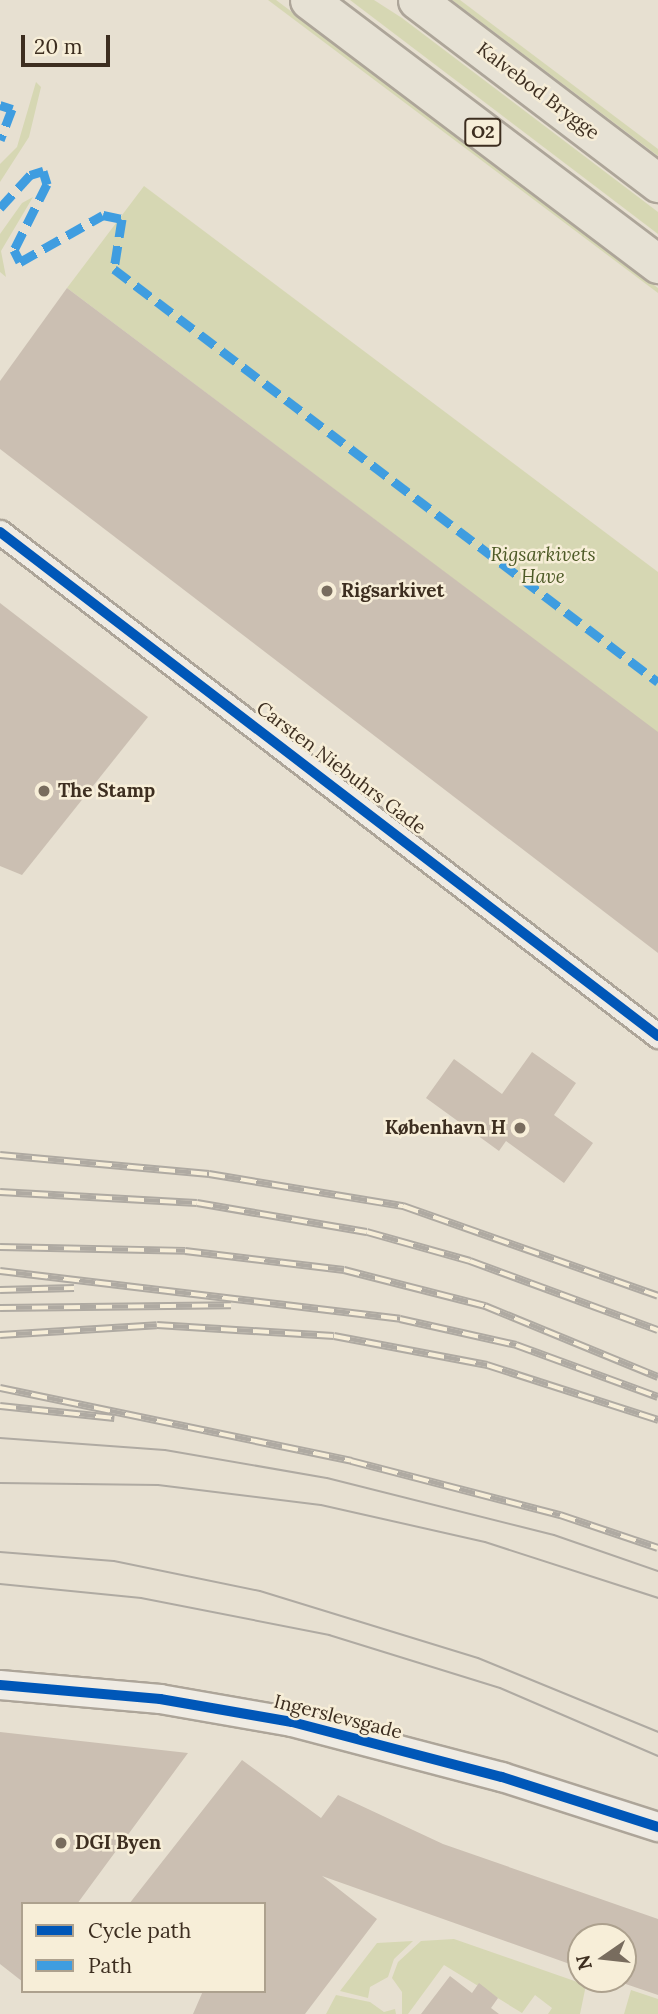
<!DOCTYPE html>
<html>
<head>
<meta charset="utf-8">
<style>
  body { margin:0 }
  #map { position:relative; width:658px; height:2014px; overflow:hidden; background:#e7e0d1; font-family:Lora,serif }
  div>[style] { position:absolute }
  .green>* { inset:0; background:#d6d7b3 }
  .building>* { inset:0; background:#cbbfb2 }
  .roads { filter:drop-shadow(2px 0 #ada599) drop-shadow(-2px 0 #ada599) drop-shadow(0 2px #ada599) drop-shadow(0 -2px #ada599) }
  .minor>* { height:23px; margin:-11.5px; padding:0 11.5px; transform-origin:11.5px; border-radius:11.5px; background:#efebe3 }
  .tertiary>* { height:28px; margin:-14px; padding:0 14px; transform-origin:14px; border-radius:14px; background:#efebe3 }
  .primary>* { height:37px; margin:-18.5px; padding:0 18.5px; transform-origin:18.5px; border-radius:18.5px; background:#e6e1d4 }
  .tram>* { height:2px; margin:-1px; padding:0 1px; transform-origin:1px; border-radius:1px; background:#afaaa2 }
  .rail>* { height:8px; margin-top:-4px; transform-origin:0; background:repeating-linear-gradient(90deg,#f7eed8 0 16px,#afaaa2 0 32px); box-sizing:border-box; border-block:2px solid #afaaa2 }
  .quiet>* { height:9px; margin-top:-4.5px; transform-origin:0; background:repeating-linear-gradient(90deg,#3f9de0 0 18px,transparent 0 27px) }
  .cycleway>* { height:10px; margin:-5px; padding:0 5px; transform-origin:5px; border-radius:5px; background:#0057b8 }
  .dots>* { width:19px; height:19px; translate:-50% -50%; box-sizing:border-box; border:4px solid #f7eed8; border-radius:50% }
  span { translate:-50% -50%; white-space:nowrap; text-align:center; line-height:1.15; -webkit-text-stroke:5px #f7eed8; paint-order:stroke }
  .shield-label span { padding:2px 5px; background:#f7eed8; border:2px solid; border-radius:5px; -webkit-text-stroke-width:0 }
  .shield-label { font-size:18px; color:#3d2e20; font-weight:700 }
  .street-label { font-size:19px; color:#3d2e20 }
  .park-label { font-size:19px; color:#4d5a26; font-style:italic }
  .poi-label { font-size:19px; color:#3d2e20; font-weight:700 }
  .left { translate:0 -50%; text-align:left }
  .right { translate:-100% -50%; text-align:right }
  .legend { position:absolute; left:21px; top:1902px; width:245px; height:91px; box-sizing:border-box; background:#f7eed8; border:2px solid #ada18e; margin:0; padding:9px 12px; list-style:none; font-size:21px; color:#3d2e20 }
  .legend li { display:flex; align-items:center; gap:14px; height:35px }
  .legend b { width:35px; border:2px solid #ada18e }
  .north { position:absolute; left:567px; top:1923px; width:70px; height:70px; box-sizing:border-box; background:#f7eed8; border:2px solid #ada18e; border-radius:50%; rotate:256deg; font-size:19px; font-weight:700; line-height:28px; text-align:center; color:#3d2e20 }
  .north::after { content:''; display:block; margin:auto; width:24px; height:32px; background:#786c5e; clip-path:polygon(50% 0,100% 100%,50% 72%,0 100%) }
  .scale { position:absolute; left:21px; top:35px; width:89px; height:32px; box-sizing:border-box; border:4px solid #3d2e20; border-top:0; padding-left:9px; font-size:21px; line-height:24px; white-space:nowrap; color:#3d2e20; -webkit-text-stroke:5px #f7eed8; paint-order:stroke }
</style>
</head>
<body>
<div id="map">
  <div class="green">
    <i style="clip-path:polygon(268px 0,276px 0,470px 145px,658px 288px,658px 293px)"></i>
    <i style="clip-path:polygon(350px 0,374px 0,402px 18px,658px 212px,658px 234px)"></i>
    <i style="clip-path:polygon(452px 0,460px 0,658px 149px,658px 156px)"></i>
    <i style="clip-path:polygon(36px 82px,41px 87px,29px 137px,0 182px,0 164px,17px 147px)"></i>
    <i style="clip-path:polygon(144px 186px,658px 572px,658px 733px,67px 288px)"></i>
    <i style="clip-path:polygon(33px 197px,1px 251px,6px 277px,0 272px,0 234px,22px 203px)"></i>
    <i style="clip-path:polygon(454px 1939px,586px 1985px,580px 2014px,548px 2014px,552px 2008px,535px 1995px,522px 2013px,444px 1965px,408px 2014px,402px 2014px,402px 1992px,392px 1978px,398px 1962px,421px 1941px)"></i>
    <i style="clip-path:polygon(413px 1941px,394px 1959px,388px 1977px,370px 1987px,368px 1998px,340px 1991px,377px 1943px)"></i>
    <i style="clip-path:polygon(631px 1990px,658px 1999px,658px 2014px,624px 2014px)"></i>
    <i style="clip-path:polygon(336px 1995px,370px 2002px,384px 2012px,395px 2009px,396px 2014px,326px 2014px)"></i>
  </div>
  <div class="building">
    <i style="clip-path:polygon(67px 288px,658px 732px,658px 953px,0 449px,0 381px)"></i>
    <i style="clip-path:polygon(0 603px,148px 717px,22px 875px,0 866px)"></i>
    <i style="clip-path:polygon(532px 1052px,576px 1083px,554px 1115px,593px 1143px,564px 1183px,506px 1141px,499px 1151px,426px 1098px,454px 1059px,502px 1094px)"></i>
    <i style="clip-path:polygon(0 1732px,188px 1753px,77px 1904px,23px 1904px,23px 1982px,0 1964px)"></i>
    <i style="clip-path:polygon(242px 1760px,321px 1818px,338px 1795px,443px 1844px,658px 1919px,658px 1995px,611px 1979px,623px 1979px,623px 1937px,581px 1937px,581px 1968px,322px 1876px,377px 1919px,305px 2014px,193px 2014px,203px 1991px,264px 1991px,264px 1904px,129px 1904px)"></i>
    <i style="clip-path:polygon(450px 1976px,472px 1993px,479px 1983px,498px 1998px,491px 2008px,499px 2014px,421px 2014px)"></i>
  </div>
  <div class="roads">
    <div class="minor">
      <i style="left:0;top:532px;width:829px;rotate:37.45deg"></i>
    </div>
    <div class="tertiary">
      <i style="left:0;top:1685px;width:161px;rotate:5deg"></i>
      <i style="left:160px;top:1699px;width:134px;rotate:9.9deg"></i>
      <i style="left:292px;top:1722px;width:217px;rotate:14.7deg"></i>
      <i style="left:502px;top:1777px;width:164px;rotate:17.8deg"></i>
    </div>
    <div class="primary">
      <i style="left:309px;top:0;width:438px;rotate:37.1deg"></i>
      <i style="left:417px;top:0;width:303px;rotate:37.2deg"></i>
    </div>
  </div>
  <div class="tram">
    <i style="left:0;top:1438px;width:165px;rotate:4.2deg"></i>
    <i style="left:165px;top:1450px;width:164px;rotate:9.8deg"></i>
    <i style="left:327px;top:1478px;width:234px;rotate:14.1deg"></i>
    <i style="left:554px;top:1535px;width:110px;rotate:19.1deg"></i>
    <i style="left:0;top:1483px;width:158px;rotate:0.7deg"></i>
    <i style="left:158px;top:1485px;width:164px;rotate:7deg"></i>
    <i style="left:321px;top:1505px;width:168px;rotate:12.7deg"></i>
    <i style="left:485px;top:1542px;width:182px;rotate:17.9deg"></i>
    <i style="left:0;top:1552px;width:114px;rotate:4.5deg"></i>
    <i style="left:114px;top:1561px;width:149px;rotate:11.6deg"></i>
    <i style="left:260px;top:1591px;width:228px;rotate:17.1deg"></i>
    <i style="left:478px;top:1658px;width:195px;rotate:22.3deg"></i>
    <i style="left:0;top:1584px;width:142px;rotate:5.7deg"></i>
    <i style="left:141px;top:1598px;width:192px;rotate:11.1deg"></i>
    <i style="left:329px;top:1635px;width:179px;rotate:17.2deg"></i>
    <i style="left:500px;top:1688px;width:172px;rotate:23.3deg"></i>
  </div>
  <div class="rail">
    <i style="left:0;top:1155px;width:210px;rotate:5.2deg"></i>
    <i style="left:209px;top:1174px;width:197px;rotate:9.4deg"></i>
    <i style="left:403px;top:1206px;width:270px;rotate:19.4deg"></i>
    <i style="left:0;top:1192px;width:197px;rotate:3.2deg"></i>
    <i style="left:197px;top:1203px;width:172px;rotate:9.7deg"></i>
    <i style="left:367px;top:1232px;width:107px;rotate:15.7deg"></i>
    <i style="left:470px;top:1261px;width:200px;rotate:20.2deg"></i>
    <i style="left:0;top:1247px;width:185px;rotate:1.2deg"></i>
    <i style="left:185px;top:1251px;width:160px;rotate:6.8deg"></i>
    <i style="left:344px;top:1270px;width:146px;rotate:14.3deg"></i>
    <i style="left:485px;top:1306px;width:187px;rotate:22.3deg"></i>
    <i style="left:0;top:1271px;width:403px;rotate:6.8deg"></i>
    <i style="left:400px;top:1319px;width:119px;rotate:12.6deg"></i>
    <i style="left:516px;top:1345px;width:151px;rotate:20.1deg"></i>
    <i style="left:0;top:1290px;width:74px;rotate:-1.5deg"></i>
    <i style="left:0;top:1308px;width:231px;rotate:-0.7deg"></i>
    <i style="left:0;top:1335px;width:157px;rotate:-3.6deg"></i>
    <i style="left:157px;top:1325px;width:177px;rotate:3.6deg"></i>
    <i style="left:334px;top:1336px;width:156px;rotate:10.7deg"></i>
    <i style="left:487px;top:1365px;width:180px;rotate:17.8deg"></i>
    <i style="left:0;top:1388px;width:359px;rotate:11.7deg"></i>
    <i style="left:351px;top:1461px;width:216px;rotate:14.5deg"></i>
    <i style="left:560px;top:1515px;width:103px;rotate:18.6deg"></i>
    <i style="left:0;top:1406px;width:115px;rotate:6deg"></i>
  </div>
  <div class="quiet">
    <i style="left:0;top:105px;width:13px;rotate:18deg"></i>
    <i style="left:12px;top:109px;width:33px;rotate:111deg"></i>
    <i style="left:0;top:208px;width:45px;rotate:-47.7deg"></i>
    <i style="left:30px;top:175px;width:14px;rotate:-17deg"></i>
    <i style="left:43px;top:171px;width:14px;rotate:73deg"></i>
    <i style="left:47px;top:184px;width:74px;rotate:116.6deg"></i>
    <i style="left:14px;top:250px;width:13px;rotate:63deg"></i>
    <i style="left:20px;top:262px;width:95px;rotate:-29.5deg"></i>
    <i style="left:103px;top:215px;width:19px;rotate:12deg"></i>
    <i style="left:122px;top:219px;width:51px;rotate:99.1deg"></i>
    <i style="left:114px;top:269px;width:683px;rotate:37.21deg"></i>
  </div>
  <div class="cycleway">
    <i style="left:0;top:532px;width:829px;rotate:37.45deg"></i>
    <i style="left:0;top:1685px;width:161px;rotate:5deg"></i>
    <i style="left:160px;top:1699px;width:134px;rotate:9.9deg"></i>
    <i style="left:292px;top:1722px;width:217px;rotate:14.7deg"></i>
    <i style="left:502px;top:1777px;width:164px;rotate:17.8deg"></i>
  </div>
  <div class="dots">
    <i style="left:327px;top:591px;background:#786c5e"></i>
    <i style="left:44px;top:791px;background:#786c5e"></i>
    <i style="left:520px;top:1128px;background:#786c5e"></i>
    <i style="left:61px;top:1843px;background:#786c5e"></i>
  </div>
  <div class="shield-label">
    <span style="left:483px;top:132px">O2</span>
  </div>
  <div class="street-label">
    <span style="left:538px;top:91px;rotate:37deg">Kalvebod Brygge</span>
    <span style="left:341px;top:768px;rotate:37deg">Carsten Niebuhrs Gade</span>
    <span style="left:338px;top:1717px;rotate:14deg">Ingerslevsgade</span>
  </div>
  <div class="park-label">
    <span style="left:543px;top:566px">Rigsarkivets<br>Have</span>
  </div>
  <div class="poi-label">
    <span class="left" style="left:341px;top:591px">Rigsarkivet</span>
    <span class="left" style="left:58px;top:791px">The Stamp</span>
    <span class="right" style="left:506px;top:1128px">København H</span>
    <span class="left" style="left:75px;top:1843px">DGI Byen</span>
  </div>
  <ul class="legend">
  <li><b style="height:9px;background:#0057b8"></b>Cycle path</li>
  <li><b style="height:9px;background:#3f9de0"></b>Path</li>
  </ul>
  <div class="north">N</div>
  <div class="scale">20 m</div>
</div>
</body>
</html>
